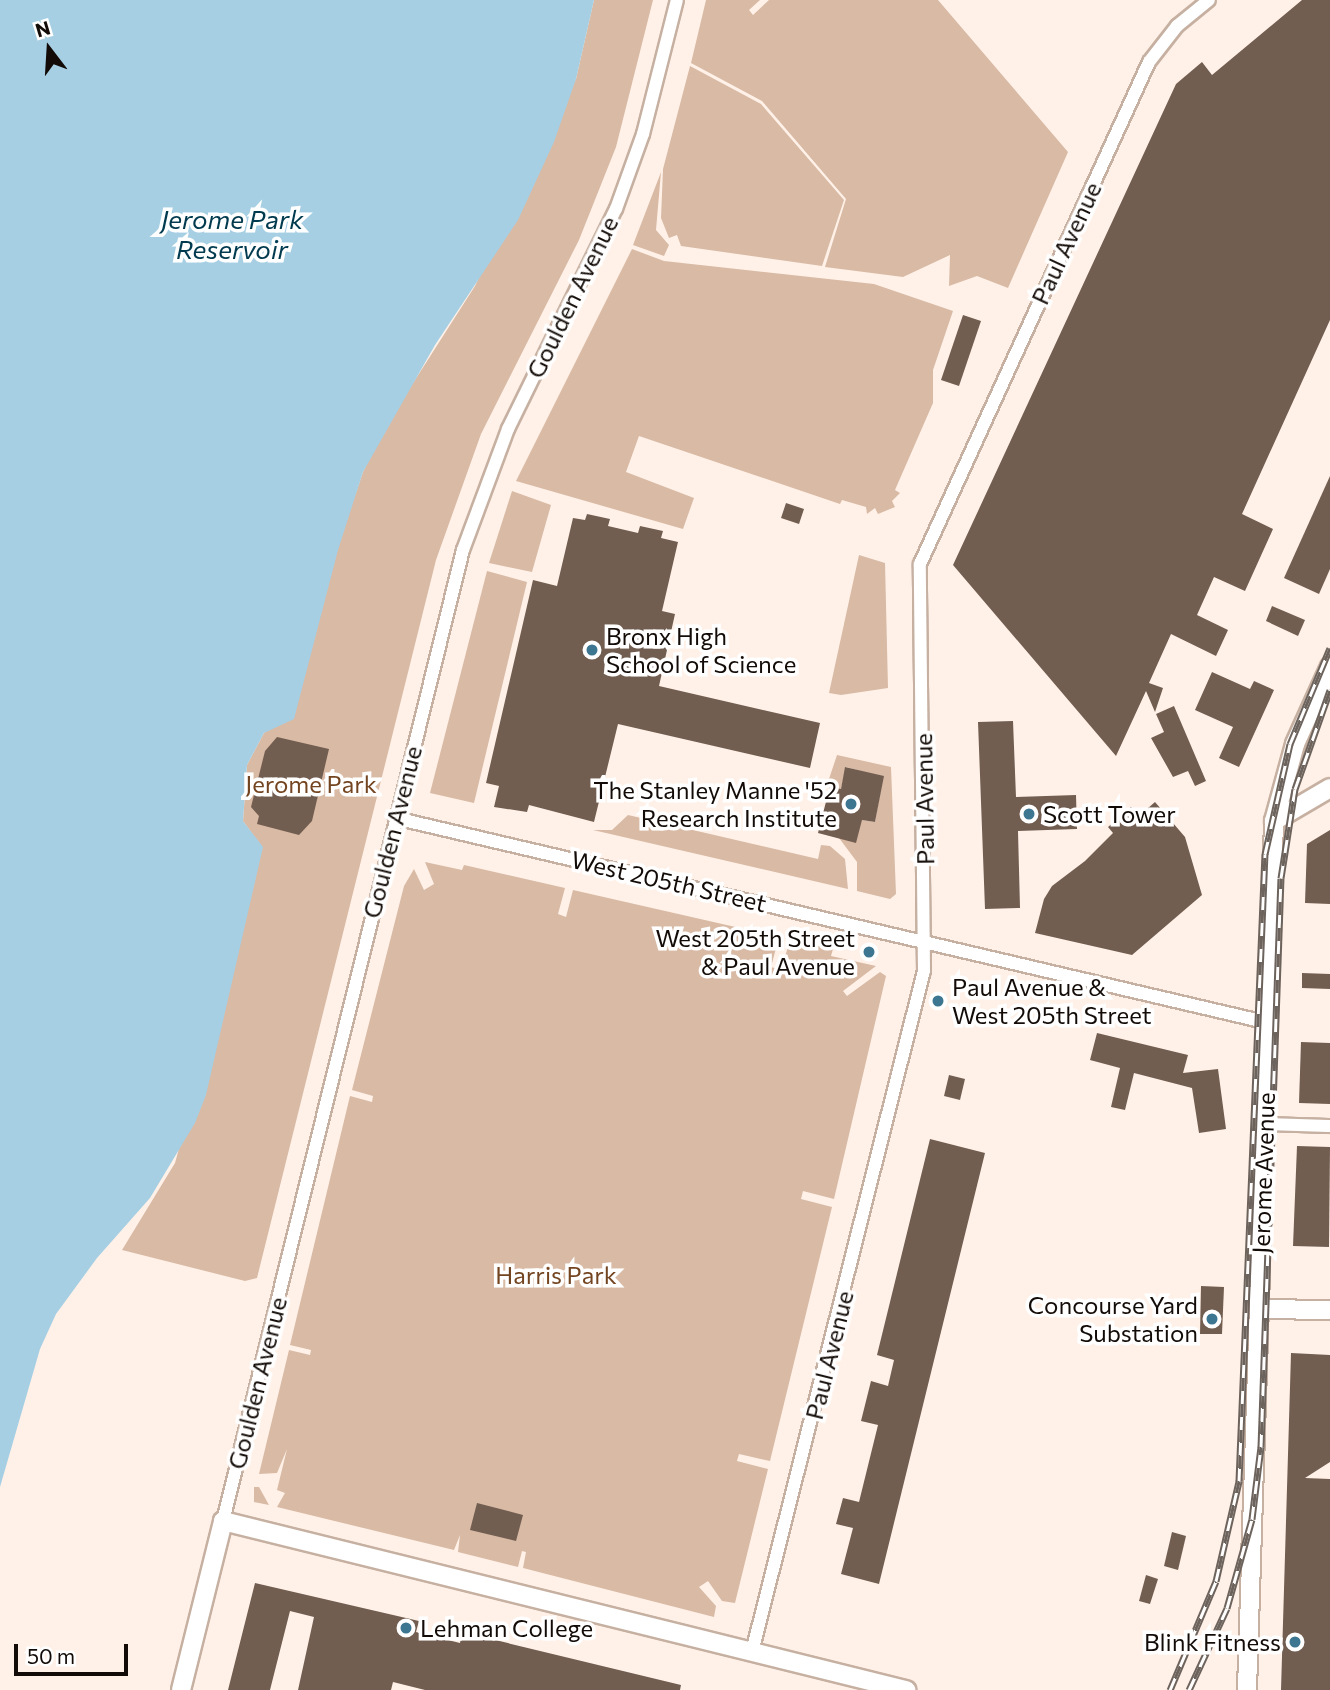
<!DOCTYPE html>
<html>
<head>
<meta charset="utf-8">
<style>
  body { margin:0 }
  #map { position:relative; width:1330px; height:1690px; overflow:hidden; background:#fff1e8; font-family:Commissioner,sans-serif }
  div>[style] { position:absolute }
  .green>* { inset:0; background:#d9baa5 }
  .water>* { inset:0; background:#a6cfe3 }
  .building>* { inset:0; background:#725e51 }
  .roads { filter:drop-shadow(2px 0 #c6b0a1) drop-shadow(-2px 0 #c6b0a1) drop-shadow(0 2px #c6b0a1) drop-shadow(0 -2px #c6b0a1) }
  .street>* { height:12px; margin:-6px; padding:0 6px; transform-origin:6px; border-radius:6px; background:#fff }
  .secondary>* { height:18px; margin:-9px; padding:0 9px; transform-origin:9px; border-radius:9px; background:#fff }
  .rail>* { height:7px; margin-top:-3.5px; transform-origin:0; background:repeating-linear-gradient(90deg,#fff 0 13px,#6d635d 0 26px); box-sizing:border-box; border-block:2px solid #6d635d }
  .dots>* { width:19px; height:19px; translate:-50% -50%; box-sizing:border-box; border:4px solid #fff; border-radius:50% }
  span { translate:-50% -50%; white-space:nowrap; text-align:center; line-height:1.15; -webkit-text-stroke:7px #fff; paint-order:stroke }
  .street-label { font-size:24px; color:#120b07 }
  .poi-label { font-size:24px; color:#120b07 }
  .left { translate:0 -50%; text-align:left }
  .right { translate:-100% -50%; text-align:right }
  .park-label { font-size:24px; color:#734420 }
  .water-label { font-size:26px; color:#003a4f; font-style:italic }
  .north { position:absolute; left:14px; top:14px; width:70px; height:70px; -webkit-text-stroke:5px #fff; paint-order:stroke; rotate:343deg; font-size:19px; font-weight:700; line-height:28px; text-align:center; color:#120b07 }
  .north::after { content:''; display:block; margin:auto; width:24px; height:32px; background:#120b07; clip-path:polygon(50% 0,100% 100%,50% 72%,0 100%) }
  .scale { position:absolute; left:14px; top:1644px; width:114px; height:32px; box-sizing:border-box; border:4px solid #120b07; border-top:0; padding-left:9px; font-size:21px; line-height:24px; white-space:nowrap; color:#120b07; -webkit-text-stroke:5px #fff; paint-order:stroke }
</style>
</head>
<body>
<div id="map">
  <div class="green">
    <i style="clip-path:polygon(594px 0,653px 0,616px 147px,579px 240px,481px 434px,436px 560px,257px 1278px,245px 1281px,122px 1250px,175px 1163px,262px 847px,243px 821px,247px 765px,264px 733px,278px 723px,363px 472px,383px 430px,475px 286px,576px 79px)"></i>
    <i style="clip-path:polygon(706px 0,760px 0,749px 10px,753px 15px,769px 0,938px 0,1068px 152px,1008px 288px,977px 276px,949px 286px,950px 255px,903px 277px,825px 267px,846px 199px,762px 101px,691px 63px)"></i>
    <i style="clip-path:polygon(690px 66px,761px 104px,844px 200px,822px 266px,681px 246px,677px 235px,669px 238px,661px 218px,663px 169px)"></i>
    <i style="clip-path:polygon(661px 172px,656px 230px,669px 245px,664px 256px,633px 245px)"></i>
    <i style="clip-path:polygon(632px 249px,664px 261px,874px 284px,953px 311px,933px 370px,933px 403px,895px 490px,900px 493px,892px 501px,895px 507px,878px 514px,875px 508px,867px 514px,866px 507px,842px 500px,840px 504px,639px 436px,626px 472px,694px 498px,683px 529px,516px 481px)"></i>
    <i style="clip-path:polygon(512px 491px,551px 505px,532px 572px,489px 563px)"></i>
    <i style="clip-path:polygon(859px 555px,885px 563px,888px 688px,841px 695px,829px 693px)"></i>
    <i style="clip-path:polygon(487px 571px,527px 582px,474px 803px,430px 793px)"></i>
    <i style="clip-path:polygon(837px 755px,891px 767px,896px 894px,890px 899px,857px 891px,857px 862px,839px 838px,862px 820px,875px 822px,883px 777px,846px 767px,841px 789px,827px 785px)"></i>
    <i style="clip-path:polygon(628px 815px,818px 859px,821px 845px,830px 846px,845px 859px,848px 889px,593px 830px,612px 830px)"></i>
    <i style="clip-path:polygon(425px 862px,462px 870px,464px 865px,565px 888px,558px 914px,566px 917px,573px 890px,779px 937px,771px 967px,781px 970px,790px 940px,833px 949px,831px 956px,876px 966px,843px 991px,847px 996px,880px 972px,886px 976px,834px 1199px,803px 1191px,801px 1199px,832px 1207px,770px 1461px,739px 1454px,737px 1461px,768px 1469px,735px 1603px,722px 1601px,708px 1581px,699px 1587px,716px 1606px,714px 1617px,523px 1568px,526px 1552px,522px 1551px,518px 1567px,458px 1552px,460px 1535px,454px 1550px,277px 1507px,285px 1493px,277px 1490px,287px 1449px,277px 1473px,259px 1474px,289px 1350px,310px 1355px,311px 1350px,290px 1345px,350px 1096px,372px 1102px,373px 1096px,352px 1090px,404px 886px,414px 869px,424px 890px,434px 884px)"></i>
    <i style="clip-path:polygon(254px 1487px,259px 1487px,269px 1505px,254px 1502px)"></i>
  </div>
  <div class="water">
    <i style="clip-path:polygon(0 0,594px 0,576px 79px,554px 142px,518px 220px,435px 345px,363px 472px,338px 550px,294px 719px,264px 733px,247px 765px,243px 821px,263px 847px,206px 1095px,195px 1123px,150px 1198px,97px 1258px,56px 1314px,40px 1349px,0 1487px)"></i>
  </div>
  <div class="building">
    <i style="clip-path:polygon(1302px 0,1330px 0,1330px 320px,1242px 514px,1273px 529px,1245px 591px,1214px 577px,1197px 615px,1228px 630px,1216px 656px,1171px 634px,1149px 683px,1163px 688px,1155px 712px,1146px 691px,1116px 756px,953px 565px,1176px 84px,1202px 62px,1212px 75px)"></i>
    <i style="clip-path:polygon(963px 315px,981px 321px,959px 386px,941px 380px)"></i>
    <i style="clip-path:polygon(1330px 476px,1330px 569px,1319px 594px,1284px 578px)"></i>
    <i style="clip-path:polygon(786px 503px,804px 509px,799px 524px,781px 518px)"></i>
    <i style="clip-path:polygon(587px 514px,610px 519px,608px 526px,638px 533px,640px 526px,663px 531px,661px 538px,678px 542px,662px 611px,675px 614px,659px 686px,820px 723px,810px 768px,618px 724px,594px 822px,529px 805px,527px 812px,494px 807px,499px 786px,486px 783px,533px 580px,557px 586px,573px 518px,585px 520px)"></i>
    <i style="clip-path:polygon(1272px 606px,1305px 620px,1298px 636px,1266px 621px)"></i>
    <i style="clip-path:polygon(1212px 672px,1250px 689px,1254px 681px,1274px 690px,1239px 767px,1219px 758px,1233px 727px,1195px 710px)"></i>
    <i style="clip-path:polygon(1174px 706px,1206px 781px,1195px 786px,1188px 771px,1173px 777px,1151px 738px,1164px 732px,1156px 714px)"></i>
    <i style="clip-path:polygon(1013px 721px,1016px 797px,1076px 795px,1077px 829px,1018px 831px,1020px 908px,985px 909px,978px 722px)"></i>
    <i style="clip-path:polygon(277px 737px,329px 749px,312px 821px,299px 835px,257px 824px,259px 816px,251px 807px,265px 751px)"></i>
    <i style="clip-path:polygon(845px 767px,884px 776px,875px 822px,862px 820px,856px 843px,818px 833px,830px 786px,841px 789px)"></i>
    <i style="clip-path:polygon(1155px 802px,1185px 837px,1202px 895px,1132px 955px,1035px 933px,1044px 899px,1052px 886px,1085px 861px,1113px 833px,1108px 827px,1131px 807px,1139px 816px)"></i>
    <i style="clip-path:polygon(1330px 830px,1330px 904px,1305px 903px,1307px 844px)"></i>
    <i style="clip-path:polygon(1302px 973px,1330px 974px,1330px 989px,1302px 988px)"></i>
    <i style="clip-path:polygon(1097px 1033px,1188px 1055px,1183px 1073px,1218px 1069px,1226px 1129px,1199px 1133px,1192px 1088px,1134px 1073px,1125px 1110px,1111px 1107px,1120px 1068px,1090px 1060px)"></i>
    <i style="clip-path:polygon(1301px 1042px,1330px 1043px,1330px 1104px,1299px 1103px)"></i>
    <i style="clip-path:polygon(949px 1075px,965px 1079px,960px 1100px,944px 1096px)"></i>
    <i style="clip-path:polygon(930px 1139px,985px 1153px,879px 1584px,841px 1574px,853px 1528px,836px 1524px,843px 1498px,859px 1502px,878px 1425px,861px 1421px,871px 1381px,888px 1386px,894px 1360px,877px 1355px)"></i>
    <i style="clip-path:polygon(1297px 1146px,1330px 1147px,1329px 1247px,1293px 1246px)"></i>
    <i style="clip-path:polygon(1201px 1286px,1224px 1287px,1222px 1334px,1200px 1334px)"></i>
    <i style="clip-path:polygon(1291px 1353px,1330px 1355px,1330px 1462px,1305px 1478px,1330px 1479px,1330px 1690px,1281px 1690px)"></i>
    <i style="clip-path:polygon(477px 1503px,523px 1515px,516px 1541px,470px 1530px)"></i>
    <i style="clip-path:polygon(1172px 1532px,1186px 1536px,1178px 1570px,1164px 1566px)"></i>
    <i style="clip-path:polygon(1146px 1575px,1158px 1579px,1150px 1604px,1139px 1601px)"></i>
    <i style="clip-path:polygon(255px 1583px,419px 1621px,416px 1632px,460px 1643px,462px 1632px,681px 1685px,680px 1690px,425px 1690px,393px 1682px,391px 1690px,298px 1690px,314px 1617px,290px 1611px,270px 1690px,228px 1690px)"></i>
  </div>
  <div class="roads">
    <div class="street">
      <i style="left:395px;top:818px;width:898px;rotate:13.2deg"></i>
      <i style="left:1265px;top:1124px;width:65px;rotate:1.8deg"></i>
      <i style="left:223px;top:1521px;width:1000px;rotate:-76.12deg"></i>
      <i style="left:463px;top:550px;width:129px;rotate:-69.6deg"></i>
      <i style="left:508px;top:429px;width:245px;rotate:-63.9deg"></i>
      <i style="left:616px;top:209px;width:80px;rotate:-70.2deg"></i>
      <i style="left:643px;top:134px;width:138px;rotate:-75.8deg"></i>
      <i style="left:752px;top:1652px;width:702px;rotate:-75.83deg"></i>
      <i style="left:924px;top:971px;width:407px;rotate:-90.6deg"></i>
      <i style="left:920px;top:564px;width:552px;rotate:-65.48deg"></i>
      <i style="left:1149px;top:62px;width:46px;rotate:-52.1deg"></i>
      <i style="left:1177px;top:26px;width:41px;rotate:-39.1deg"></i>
    </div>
    <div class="secondary">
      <i style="left:1274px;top:821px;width:65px;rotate:-30.5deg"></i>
      <i style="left:1259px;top:1309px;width:71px;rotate:0.8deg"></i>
      <i style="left:181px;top:1690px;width:174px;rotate:-76deg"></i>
      <i style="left:223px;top:1521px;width:704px;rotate:13.9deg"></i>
      <i style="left:1247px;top:1690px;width:869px;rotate:-88.22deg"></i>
      <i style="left:1274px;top:821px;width:80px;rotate:-74.7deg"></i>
      <i style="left:1295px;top:744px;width:85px;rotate:-65.6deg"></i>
    </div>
  </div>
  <div class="rail">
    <i style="left:1170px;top:1690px;width:118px;rotate:-67.1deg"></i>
    <i style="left:1216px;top:1581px;width:103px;rotate:-77deg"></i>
    <i style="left:1239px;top:1481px;width:628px;rotate:-87.63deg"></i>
    <i style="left:1265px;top:854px;width:113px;rotate:-77.2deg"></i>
    <i style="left:1290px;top:744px;width:104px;rotate:-67.4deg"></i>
    <i style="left:1189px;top:1690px;width:90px;rotate:-65.1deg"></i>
    <i style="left:1227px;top:1608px;width:92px;rotate:-74.3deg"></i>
    <i style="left:1252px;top:1519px;width:73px;rotate:-82.9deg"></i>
    <i style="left:1261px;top:1447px;width:569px;rotate:-87.99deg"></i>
    <i style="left:1281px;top:878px;width:90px;rotate:-81.1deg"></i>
    <i style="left:1295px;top:789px;width:105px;rotate:-70.5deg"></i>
  </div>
  <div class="dots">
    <i style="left:592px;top:650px;background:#3d7690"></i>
    <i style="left:851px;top:804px;background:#3d7690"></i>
    <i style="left:1029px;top:814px;background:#3d7690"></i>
    <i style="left:869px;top:952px;background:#3d7690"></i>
    <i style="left:938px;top:1001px;background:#3d7690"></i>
    <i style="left:1212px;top:1319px;background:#3d7690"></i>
    <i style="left:406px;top:1628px;background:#3d7690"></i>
    <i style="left:1295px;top:1642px;background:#3d7690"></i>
  </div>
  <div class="street-label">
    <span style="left:1066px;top:243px;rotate:-65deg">Paul Avenue</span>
    <span style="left:572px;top:297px;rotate:-64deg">Goulden Avenue</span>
    <span style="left:924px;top:799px;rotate:-91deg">Paul Avenue</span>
    <span style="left:392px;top:832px;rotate:-76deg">Goulden Avenue</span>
    <span style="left:669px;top:881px;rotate:13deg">West 205th Street</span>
    <span style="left:1263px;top:1173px;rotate:-88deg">Jerome Avenue</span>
    <span style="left:829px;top:1355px;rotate:-76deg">Paul Avenue</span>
    <span style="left:257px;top:1383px;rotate:-76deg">Goulden Avenue</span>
  </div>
  <div class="poi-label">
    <span class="left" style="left:606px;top:650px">Bronx High<br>School of Science</span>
    <span class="right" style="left:837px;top:804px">The Stanley Manne '52<br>Research Institute</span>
    <span class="left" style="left:1043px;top:814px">Scott Tower</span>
    <span class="right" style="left:855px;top:952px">West 205th Street<br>&amp; Paul Avenue</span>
    <span class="left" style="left:952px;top:1001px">Paul Avenue &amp;<br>West 205th Street</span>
    <span class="right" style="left:1198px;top:1319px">Concourse Yard<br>Substation</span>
    <span class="left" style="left:420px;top:1628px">Lehman College</span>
    <span class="right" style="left:1281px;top:1642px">Blink Fitness</span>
  </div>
  <div class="park-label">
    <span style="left:311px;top:784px">Jerome Park</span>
    <span style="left:556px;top:1275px">Harris Park</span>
  </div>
  <div class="water-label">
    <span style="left:232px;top:234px">Jerome Park<br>Reservoir</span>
  </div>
  <div class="north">N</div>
  <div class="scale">50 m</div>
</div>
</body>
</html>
